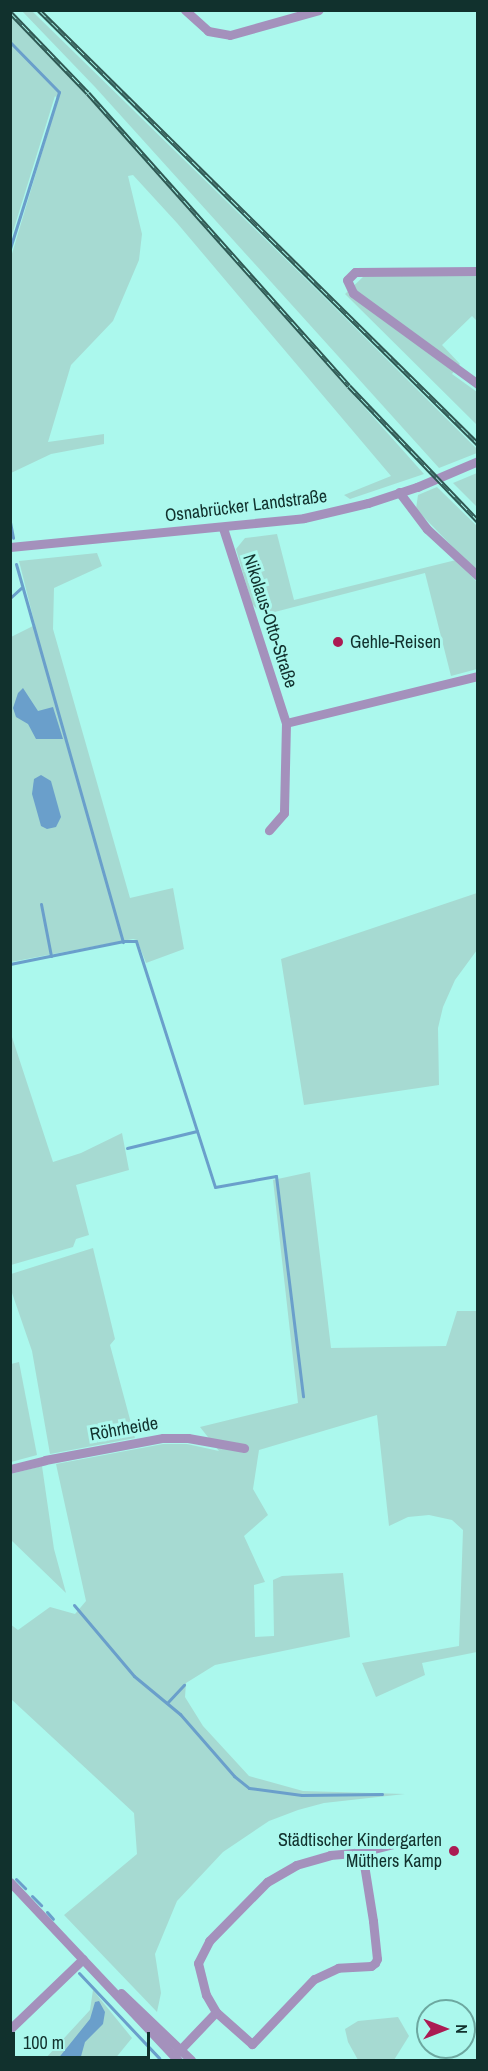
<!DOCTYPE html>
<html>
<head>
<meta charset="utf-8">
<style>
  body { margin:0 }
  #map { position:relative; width:488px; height:2071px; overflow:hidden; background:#abf8ed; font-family:"Archivo Narrow",sans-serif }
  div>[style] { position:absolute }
  .green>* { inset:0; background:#a6dad2 }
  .water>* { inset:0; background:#6a9fcb }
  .stream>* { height:3px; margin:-1.5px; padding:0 1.5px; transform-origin:1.5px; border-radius:1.5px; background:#6a9fcb }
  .minor>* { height:9px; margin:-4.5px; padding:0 4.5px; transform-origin:4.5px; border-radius:4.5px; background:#a491bc }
  .rail>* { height:5px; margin-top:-2.5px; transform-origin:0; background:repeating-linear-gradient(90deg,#abf8ed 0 9px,#2f5853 0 18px); box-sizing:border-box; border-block:2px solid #2f5853 }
  .dots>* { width:16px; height:16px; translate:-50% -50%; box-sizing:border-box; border:3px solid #abf8ed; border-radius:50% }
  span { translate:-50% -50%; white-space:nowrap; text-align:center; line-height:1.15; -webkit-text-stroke:6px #abf8ed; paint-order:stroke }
  .street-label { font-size:18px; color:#11312d }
  .poi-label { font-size:18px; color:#11312d }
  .left { translate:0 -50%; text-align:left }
  .right { translate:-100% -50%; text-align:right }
  .frame { position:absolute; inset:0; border:12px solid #11312d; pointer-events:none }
  .north { position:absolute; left:416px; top:1999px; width:60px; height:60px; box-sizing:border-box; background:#abf8ed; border:2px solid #6da8a0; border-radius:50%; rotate:90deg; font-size:16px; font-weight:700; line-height:24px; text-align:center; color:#11312d }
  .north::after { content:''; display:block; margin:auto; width:21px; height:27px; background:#ab1b53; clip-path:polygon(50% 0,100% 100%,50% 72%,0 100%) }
  .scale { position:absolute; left:12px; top:2032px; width:138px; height:27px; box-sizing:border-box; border:3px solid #11312d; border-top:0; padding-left:8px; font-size:18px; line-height:21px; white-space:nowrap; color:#11312d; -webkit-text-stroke:4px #abf8ed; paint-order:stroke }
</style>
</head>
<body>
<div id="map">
  <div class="green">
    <i style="clip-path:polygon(22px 11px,32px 11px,315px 288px,477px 449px,477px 453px,439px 468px,95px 87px)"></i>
    <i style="clip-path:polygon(11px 17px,86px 95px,424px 474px,350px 499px,344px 495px,391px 476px,177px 223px,133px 175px,128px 176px,142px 234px,139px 260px,113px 321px,71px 365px,48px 442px,104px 434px,104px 444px,51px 454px,11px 473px,11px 257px,58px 99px,55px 96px,11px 238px)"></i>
    <i style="clip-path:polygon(364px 276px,477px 276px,477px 321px,472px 316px,442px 345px,460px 364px,452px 374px,477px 392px,477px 425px,345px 294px)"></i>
    <i style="clip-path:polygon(477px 473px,477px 507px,453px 483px)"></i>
    <i style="clip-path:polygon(437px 487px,477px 526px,477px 572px,416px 509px,418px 495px)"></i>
    <i style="clip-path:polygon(277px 534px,294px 600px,456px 560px,477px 582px,477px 669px,451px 676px,425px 573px,267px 614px,266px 607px,257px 609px,252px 604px,236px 549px,245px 538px)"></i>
    <i style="clip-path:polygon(97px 553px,102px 566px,54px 588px,53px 629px,130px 898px,173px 888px,184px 949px,146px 963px,137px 940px,133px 939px,11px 962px,11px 637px,35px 625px,19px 561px)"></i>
    <i style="clip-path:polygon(477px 893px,477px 950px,455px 980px,443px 1007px,438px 1028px,439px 1085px,304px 1105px,281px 959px)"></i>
    <i style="clip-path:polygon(11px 1034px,53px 1162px,81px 1153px,122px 1133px,129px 1170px,76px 1185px,89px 1235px,76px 1239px,73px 1247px,11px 1265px)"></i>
    <i style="clip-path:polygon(310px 1172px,331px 1348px,446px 1346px,457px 1311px,477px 1311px,477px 1652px,422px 1663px,425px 1675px,376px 1697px,362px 1663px,459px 1646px,463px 1530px,452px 1520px,429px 1515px,408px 1517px,389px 1526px,377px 1415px,259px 1450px,253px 1489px,268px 1515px,244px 1536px,265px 1582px,254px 1585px,255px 1637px,274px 1636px,273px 1580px,282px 1576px,343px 1573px,350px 1637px,215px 1665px,186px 1683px,185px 1697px,203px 1726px,249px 1776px,303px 1791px,405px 1794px,324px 1803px,298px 1810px,269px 1821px,223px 1852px,177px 1901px,155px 1954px,161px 1993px,157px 2012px,64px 1915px,137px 1854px,134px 1813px,11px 1699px,10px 1624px,18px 1630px,50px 1607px,75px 1614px,86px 1601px,56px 1464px,163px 1444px,187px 1444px,219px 1451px,200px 1427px,298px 1403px,273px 1180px)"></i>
    <i style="clip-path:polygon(93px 1248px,115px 1339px,110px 1345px,135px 1438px,50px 1454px,32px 1351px,11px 1290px,11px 1274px)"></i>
    <i style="clip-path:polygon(19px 1362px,37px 1455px,11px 1462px,11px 1364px)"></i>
    <i style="clip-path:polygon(42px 1466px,54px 1549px,66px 1593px,11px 1540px,11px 1474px)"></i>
    <i style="clip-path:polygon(93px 1990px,132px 2038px,114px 2060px,44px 2060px,90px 2010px)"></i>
    <i style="clip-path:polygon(398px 2017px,409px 2036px,394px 2060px,358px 2060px,348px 2042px,345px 2029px,358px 2021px)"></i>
  </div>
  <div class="water">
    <i style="clip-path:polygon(23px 688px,38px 711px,53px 707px,63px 739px,36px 739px,28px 724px,16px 717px,13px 708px,18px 693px)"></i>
    <i style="clip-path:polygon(41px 775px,51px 781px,61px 817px,56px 827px,47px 829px,41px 826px,32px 794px,34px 779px)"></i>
    <i style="clip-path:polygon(99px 2001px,105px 2012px,103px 2024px,85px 2042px,80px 2060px,57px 2060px,90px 2019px,95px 2002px)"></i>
  </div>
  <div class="stream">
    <i style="left:10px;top:42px;width:70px;rotate:45.6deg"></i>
    <i style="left:59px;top:92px;width:164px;rotate:107.4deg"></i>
    <i style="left:10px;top:522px;width:16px;rotate:79deg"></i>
    <i style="left:16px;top:564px;width:393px;rotate:74.2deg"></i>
    <i style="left:10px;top:598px;width:15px;rotate:-42deg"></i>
    <i style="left:10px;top:601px;width:32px;rotate:90deg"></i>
    <i style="left:41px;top:904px;width:53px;rotate:79.1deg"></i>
    <i style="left:10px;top:964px;width:116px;rotate:-11.4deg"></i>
    <i style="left:124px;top:941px;width:12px"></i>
    <i style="left:136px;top:941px;width:258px;rotate:72.2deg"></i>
    <i style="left:215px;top:1187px;width:62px;rotate:-10.2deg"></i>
    <i style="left:276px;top:1176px;width:222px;rotate:83deg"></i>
    <i style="left:127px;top:1148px;width:72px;rotate:-13.7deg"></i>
    <i style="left:74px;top:1605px;width:93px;rotate:49.8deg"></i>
    <i style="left:134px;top:1676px;width:60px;rotate:39.6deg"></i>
    <i style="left:180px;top:1714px;width:82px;rotate:48.9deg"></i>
    <i style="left:234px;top:1776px;width:19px;rotate:39deg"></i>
    <i style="left:249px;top:1788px;width:53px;rotate:7.5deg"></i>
    <i style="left:302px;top:1795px;width:80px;rotate:-0.7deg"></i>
    <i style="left:167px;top:1703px;width:25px;rotate:-47deg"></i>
    <i style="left:16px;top:1879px;width:13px;rotate:45deg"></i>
    <i style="left:32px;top:1896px;width:13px;rotate:45deg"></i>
    <i style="left:47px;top:1912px;width:9px;rotate:49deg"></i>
    <i style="left:79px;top:1973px;width:117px;rotate:46.7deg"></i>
  </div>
  <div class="minor">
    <i style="left:185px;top:10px;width:31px;rotate:42deg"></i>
    <i style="left:208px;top:31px;width:22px;rotate:10deg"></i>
    <i style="left:230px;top:35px;width:92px;rotate:-15.7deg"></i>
    <i style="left:478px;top:271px;width:123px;rotate:179.5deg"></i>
    <i style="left:355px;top:272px;width:11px;rotate:135deg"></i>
    <i style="left:347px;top:280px;width:14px;rotate:65deg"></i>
    <i style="left:353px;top:293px;width:155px;rotate:36.1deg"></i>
    <i style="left:399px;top:492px;width:46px;rotate:52.9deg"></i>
    <i style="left:427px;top:529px;width:69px;rotate:42.7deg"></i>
    <i style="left:223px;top:528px;width:205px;rotate:72.1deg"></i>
    <i style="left:286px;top:723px;width:90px;rotate:91.3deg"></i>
    <i style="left:284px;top:813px;width:23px;rotate:131deg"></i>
    <i style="left:10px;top:547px;width:295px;rotate:-5.6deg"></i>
    <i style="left:304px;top:518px;width:66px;rotate:-13.2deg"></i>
    <i style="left:368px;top:503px;width:52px;rotate:-18.1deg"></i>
    <i style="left:417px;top:487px;width:66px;rotate:-23.1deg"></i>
    <i style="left:286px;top:723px;width:198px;rotate:-13.8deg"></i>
    <i style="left:10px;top:1469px;width:36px;rotate:-14deg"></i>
    <i style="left:45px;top:1460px;width:120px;rotate:-10.6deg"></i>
    <i style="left:163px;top:1438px;width:25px"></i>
    <i style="left:188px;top:1438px;width:57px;rotate:10.1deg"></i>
    <i style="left:362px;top:1852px;width:70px;rotate:80.9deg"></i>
    <i style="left:373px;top:1921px;width:38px;rotate:84deg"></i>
    <i style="left:377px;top:1959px;width:4px;rotate:117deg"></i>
    <i style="left:375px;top:1963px;width:5px;rotate:143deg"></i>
    <i style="left:371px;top:1966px;width:33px;rotate:177deg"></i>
    <i style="left:338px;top:1968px;width:26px;rotate:155deg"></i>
    <i style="left:314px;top:1979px;width:90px;rotate:133.6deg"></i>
    <i style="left:252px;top:2044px;width:48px;rotate:-138.4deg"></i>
    <i style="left:216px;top:2012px;width:20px;rotate:-120deg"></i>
    <i style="left:206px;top:1995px;width:33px;rotate:-104deg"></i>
    <i style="left:198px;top:1963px;width:25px;rotate:-63deg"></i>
    <i style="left:209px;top:1941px;width:83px;rotate:-45.5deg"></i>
    <i style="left:267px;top:1882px;width:34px;rotate:-30deg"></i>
    <i style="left:296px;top:1865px;width:35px;rotate:-16deg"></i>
    <i style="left:330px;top:1855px;width:32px;rotate:-5deg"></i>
    <i style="left:362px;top:1852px;width:53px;rotate:-14.3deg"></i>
    <i style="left:10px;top:1882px;width:245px;rotate:46.7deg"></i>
    <i style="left:121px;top:1993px;width:97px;rotate:43.7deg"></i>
    <i style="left:10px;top:2029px;width:101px;rotate:-43.8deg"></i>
    <i style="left:176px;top:2054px;width:58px;rotate:-46.4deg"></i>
  </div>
  <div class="rail">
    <i style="left:39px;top:10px;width:617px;rotate:44.67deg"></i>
    <i style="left:10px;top:12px;width:112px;rotate:46.1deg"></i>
    <i style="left:88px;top:93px;width:392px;rotate:48.3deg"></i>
    <i style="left:349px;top:386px;width:187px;rotate:46.3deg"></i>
  </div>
  <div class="dots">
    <i style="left:338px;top:642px;background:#ab1b53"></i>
    <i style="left:454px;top:1851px;background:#ab1b53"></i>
  </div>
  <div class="street-label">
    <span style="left:246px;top:506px;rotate:-7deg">Osnabrücker Landstraße</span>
    <span style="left:270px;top:621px;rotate:72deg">Nikolaus-Otto-Straße</span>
    <span style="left:124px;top:1429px;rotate:-10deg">Röhrheide</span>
  </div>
  <div class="poi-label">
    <span class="left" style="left:350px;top:642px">Gehle-Reisen</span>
    <span class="right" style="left:442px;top:1851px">Städtischer Kindergarten<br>Müthers Kamp</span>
  </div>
  <div class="frame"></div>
  <div class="north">N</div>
  <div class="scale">100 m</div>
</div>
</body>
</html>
